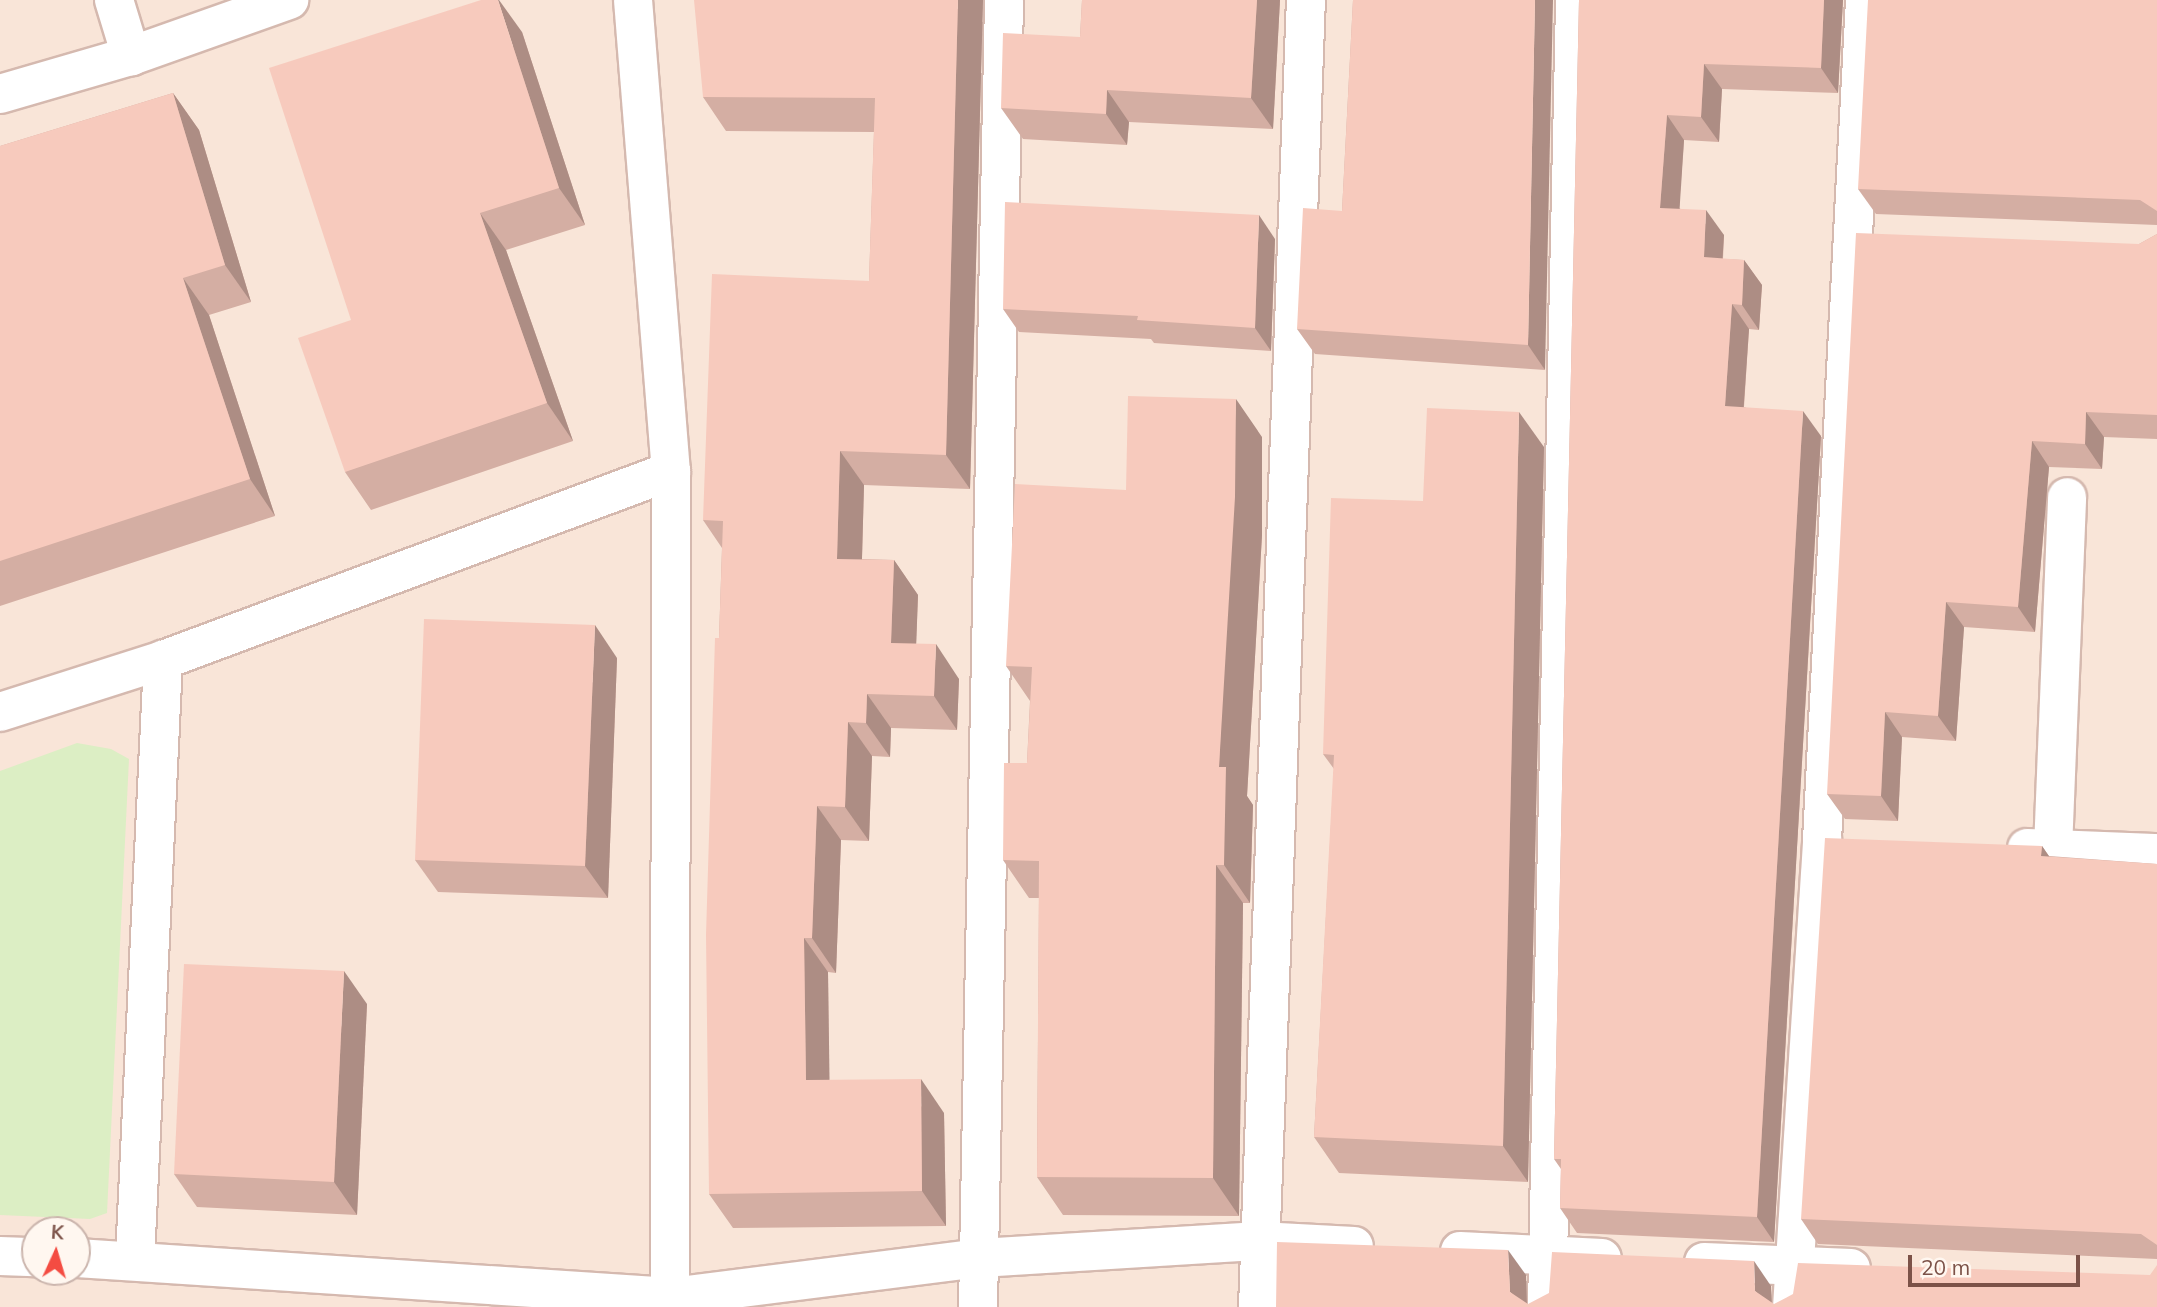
<!DOCTYPE html>
<html>
<head>
<meta charset="utf-8">
<style>
  body { margin:0 }
  #map { position:relative; width:2157px; height:1307px; overflow:hidden; background:#fef2e8; font-family:Mulish,sans-serif }
  div>[style] { position:absolute }
  .residential>* { inset:0; background:#f9e5d8 }
  .green>* { inset:0; background:#dceec4 }
  .roads { filter:drop-shadow(2px 0 #d5b9af) drop-shadow(-2px 0 #d5b9af) drop-shadow(0 2px #d5b9af) drop-shadow(0 -2px #d5b9af) }
  .minor>* { height:38px; margin:-19px; padding:0 19px; transform-origin:19px; border-radius:19px; background:#fff }
  .wall>* { inset:0; background:#d4aea3 }
  .shaded-wall>* { inset:0; background:#ad8d84 }
  .building>* { inset:0; background:#f7cabd }
  span { translate:-50% -50%; white-space:nowrap; text-align:center; line-height:1.15; -webkit-text-stroke:6px #fff7f0; paint-order:stroke }
  .north { position:absolute; left:21px; top:1216px; width:70px; height:70px; box-sizing:border-box; background:#fff7f0; border:2px solid #cbb5ad; border-radius:50%; rotate:4deg; font-size:19px; font-weight:700; line-height:28px; text-align:center; color:#7c5248 }
  .north::after { content:''; display:block; margin:auto; width:24px; height:32px; background:#f44c42; clip-path:polygon(50% 0,100% 100%,50% 72%,0 100%) }
  .scale { position:absolute; left:1908px; top:1255px; width:172px; height:32px; box-sizing:border-box; border:4px solid #7c5248; border-top:0; padding-left:9px; font-size:21px; line-height:24px; white-space:nowrap; color:#7c5248; -webkit-text-stroke:5px #fff7f0; paint-order:stroke }
</style>
</head>
<body>
<div id="map">
  <div class="residential">
    <i style="clip-path:polygon(evenodd,0 0,2157px 0,2157px 1307px,0 1307px,0 0,35px 1230px,77px 1230px,77px 1272px,35px 1272px,35px 1230px)"></i>
  </div>
  <div class="green">
    <i style="clip-path:polygon(77px 743px,111px 749px,129px 759px,107px 1213px,90px 1219px,0 1215px,0 771px)"></i>
  </div>
  <div class="roads">
    <div class="minor">
      <i style="left:114px;top:0;width:59px;rotate:73.1deg"></i>
      <i style="left:633px;top:0;width:473px;rotate:85.4deg"></i>
      <i style="left:671px;top:471px;width:836px;rotate:90.07deg"></i>
      <i style="left:0;top:94px;width:136px;rotate:-16.2deg"></i>
      <i style="left:131px;top:56px;width:168px;rotate:-19.5deg"></i>
      <i style="left:0;top:712px;width:171px;rotate:-17.7deg"></i>
      <i style="left:163px;top:660px;width:542px;rotate:-20.41deg"></i>
      <i style="left:2027px;top:848px;width:130px;rotate:2.2deg"></i>
      <i style="left:2053px;top:849px;width:352px;rotate:-87.7deg"></i>
      <i style="left:1460px;top:1251px;width:142px;rotate:2.8deg"></i>
      <i style="left:0;top:1256px;width:35px;rotate:2deg"></i>
      <i style="left:77px;top:1258px;width:595px;rotate:3.76deg"></i>
      <i style="left:671px;top:1297px;width:311px;rotate:-7.2deg"></i>
      <i style="left:980px;top:1258px;width:280px;rotate:-3.5deg"></i>
      <i style="left:1259px;top:1241px;width:95px;rotate:3deg"></i>
      <i style="left:135px;top:1259px;width:600px;rotate:-87.32deg"></i>
      <i style="left:1704px;top:1262px;width:147px;rotate:2.3deg"></i>
      <i style="left:978px;top:1307px;width:1307px;rotate:-88.86deg"></i>
      <i style="left:1258px;top:1307px;width:1308px;rotate:-87.9deg"></i>
      <i style="left:1547px;top:1307px;width:1307px;rotate:-88.77deg"></i>
      <i style="left:1792px;top:1307px;width:468px;rotate:-86.3deg"></i>
      <i style="left:1822px;top:840px;width:841px;rotate:-87.07deg"></i>
    </div>
  </div>
  <div class="wall">
    <i style="clip-path:polygon(983px 0,970px 489px,864px 485px,862px 559px,894px 560px,918px 595px,916px 644px,959px 679px,957px 730px,891px 728px,890px 757px,872px 756px,869px 841px,841px 840px,836px 973px,828px 972px,829px 1080px,944px 1113px,946px 1226px,733px 1228px,709px 1194px,719px 638px,722px 548px,703px 520px,869px 281px,874px 132px,726px 131px,703px 97px)"></i>
    <i style="clip-path:polygon(1082px 0,1280px 0,1273px 129px,1129px 122px,1127px 145px,1023px 139px,1001px 108px,1080px 37px)"></i>
    <i style="clip-path:polygon(1353px 0,1545px 370px,1315px 354px,1297px 329px,1342px 211px)"></i>
    <i style="clip-path:polygon(1579px 0,1843px 0,1838px 93px,1722px 89px,1719px 142px,1684px 140px,1679px 208px,1724px 235px,1723px 259px,1744px 260px,1762px 285px,1759px 330px,1749px 329px,1744px 407px,1821px 436px,1774px 1242px,1577px 1233px,1560px 1208px,1561px 1169px,1554px 1159px)"></i>
    <i style="clip-path:polygon(2157px 0,2157px 225px,1876px 214px,1858px 189px)"></i>
    <i style="clip-path:polygon(522px 32px,585px 225px,506px 250px,573px 441px,371px 510px,345px 472px,351px 320px)"></i>
    <i style="clip-path:polygon(173px 93px,199px 130px,251px 302px,209px 315px,275px 516px,0 606px,0 146px)"></i>
    <i style="clip-path:polygon(2157px 234px,2157px 439px,2104px 437px,2102px 469px,2049px 467px,2035px 632px,1964px 627px,1956px 741px,1902px 737px,1898px 821px,1845px 819px,1827px 794px,2139px 244px)"></i>
    <i style="clip-path:polygon(1275px 239px,1271px 351px,1154px 343px,1151px 339px,1019px 332px,1003px 309px)"></i>
    <i style="clip-path:polygon(1262px 437px,1262px 535px,1247px 796px,1253px 805px,1250px 903px,1243px 903px,1239px 1216px,1063px 1215px,1037px 1177px,1039px 898px,1029px 898px,1003px 860px,1027px 763px,1030px 701px,1006px 666px)"></i>
    <i style="clip-path:polygon(1544px 447px,1528px 1182px,1339px 1173px,1314px 1137px,1334px 769px,1323px 754px,1423px 501px)"></i>
    <i style="clip-path:polygon(617px 658px,608px 898px,438px 892px,415px 860px)"></i>
    <i style="clip-path:polygon(2042px 846px,2049px 856px,2157px 864px,2157px 1259px,1818px 1244px,1801px 1219px)"></i>
    <i style="clip-path:polygon(367px 1004px,357px 1215px,197px 1207px,174px 1174px)"></i>
  </div>
  <div class="shaded-wall">
    <i style="clip-path:polygon(498px 0,499px 0,522px 32px,585px 225px,559px 188px)"></i>
    <i style="clip-path:polygon(958px 0,983px 0,970px 489px,946px 455px)"></i>
    <i style="clip-path:polygon(1257px 0,1280px 0,1273px 129px,1251px 98px)"></i>
    <i style="clip-path:polygon(1535px 0,1553px 0,1545px 370px,1528px 345px)"></i>
    <i style="clip-path:polygon(1824px 0,1843px 0,1838px 93px,1821px 68px)"></i>
    <i style="clip-path:polygon(1704px 64px,1722px 89px,1719px 142px,1701px 117px)"></i>
    <i style="clip-path:polygon(1107px 90px,1129px 122px,1127px 145px,1106px 114px)"></i>
    <i style="clip-path:polygon(173px 93px,199px 130px,251px 302px,225px 265px)"></i>
    <i style="clip-path:polygon(1667px 115px,1684px 140px,1678px 233px,1660px 208px)"></i>
    <i style="clip-path:polygon(1706px 210px,1724px 235px,1721px 282px,1704px 257px)"></i>
    <i style="clip-path:polygon(480px 213px,506px 250px,573px 441px,547px 403px)"></i>
    <i style="clip-path:polygon(1259px 215px,1275px 239px,1271px 351px,1255px 328px)"></i>
    <i style="clip-path:polygon(1744px 260px,1762px 285px,1759px 330px,1742px 305px)"></i>
    <i style="clip-path:polygon(183px 278px,209px 315px,275px 516px,250px 479px)"></i>
    <i style="clip-path:polygon(1732px 304px,1749px 329px,1742px 431px,1725px 406px)"></i>
    <i style="clip-path:polygon(1236px 399px,1262px 437px,1262px 535px,1247px 796px,1253px 805px,1250px 903px,1224px 865px,1219px 767px)"></i>
    <i style="clip-path:polygon(1803px 411px,1821px 436px,1774px 1242px,1757px 1217px)"></i>
    <i style="clip-path:polygon(1519px 412px,1544px 447px,1528px 1182px,1503px 1146px)"></i>
    <i style="clip-path:polygon(2086px 412px,2104px 437px,2102px 469px,2085px 444px)"></i>
    <i style="clip-path:polygon(2032px 441px,2049px 467px,2035px 632px,2018px 607px)"></i>
    <i style="clip-path:polygon(840px 451px,864px 485px,861px 593px,837px 559px)"></i>
    <i style="clip-path:polygon(894px 560px,918px 595px,915px 677px,891px 643px)"></i>
    <i style="clip-path:polygon(1946px 602px,1964px 627px,1956px 741px,1938px 716px)"></i>
    <i style="clip-path:polygon(595px 625px,617px 658px,608px 898px,585px 866px)"></i>
    <i style="clip-path:polygon(936px 644px,959px 679px,957px 730px,934px 696px)"></i>
    <i style="clip-path:polygon(867px 694px,891px 728px,890px 757px,866px 723px)"></i>
    <i style="clip-path:polygon(1885px 712px,1902px 737px,1898px 821px,1881px 796px)"></i>
    <i style="clip-path:polygon(848px 722px,872px 756px,869px 841px,845px 807px)"></i>
    <i style="clip-path:polygon(817px 806px,841px 840px,836px 973px,812px 938px)"></i>
    <i style="clip-path:polygon(2042px 846px,2059px 871px,2041px 856px)"></i>
    <i style="clip-path:polygon(1216px 865px,1243px 903px,1239px 1216px,1213px 1178px)"></i>
    <i style="clip-path:polygon(804px 938px,828px 972px,830px 1114px,806px 1080px)"></i>
    <i style="clip-path:polygon(344px 971px,367px 1004px,357px 1215px,334px 1182px)"></i>
    <i style="clip-path:polygon(921px 1079px,944px 1113px,946px 1226px,922px 1191px)"></i>
    <i style="clip-path:polygon(1508px 1250px,1526px 1275px,1527px 1307px,1510px 1292px)"></i>
    <i style="clip-path:polygon(1754px 1261px,1771px 1286px,1772px 1307px,1755px 1291px)"></i>
  </div>
  <div class="building">
    <i style="clip-path:polygon(481px 0,498px 0,559px 188px,480px 213px,547px 403px,345px 472px,298px 338px,351px 320px,269px 68px)"></i>
    <i style="clip-path:polygon(694px 0,958px 0,946px 455px,840px 451px,837px 559px,894px 560px,891px 643px,936px 644px,934px 696px,867px 694px,866px 723px,848px 722px,845px 807px,817px 806px,812px 938px,804px 938px,806px 1080px,921px 1079px,922px 1191px,709px 1194px,706px 935px,715px 638px,719px 638px,723px 521px,703px 520px,712px 274px,869px 281px,875px 98px,703px 97px)"></i>
    <i style="clip-path:polygon(1082px 0,1257px 0,1251px 98px,1107px 90px,1106px 114px,1001px 108px,1003px 33px,1080px 37px)"></i>
    <i style="clip-path:polygon(1353px 0,1535px 0,1528px 345px,1297px 329px,1303px 208px,1342px 211px)"></i>
    <i style="clip-path:polygon(1579px 0,1824px 0,1821px 68px,1704px 64px,1701px 117px,1667px 115px,1660px 208px,1706px 210px,1704px 257px,1744px 260px,1742px 305px,1732px 304px,1725px 406px,1803px 411px,1757px 1217px,1560px 1208px,1561px 1159px,1554px 1159px)"></i>
    <i style="clip-path:polygon(1868px 0,2157px 0,2157px 211px,2140px 200px,1858px 189px)"></i>
    <i style="clip-path:polygon(173px 93px,225px 265px,183px 278px,250px 479px,0 561px,0 146px)"></i>
    <i style="clip-path:polygon(1005px 202px,1259px 215px,1255px 328px,1137px 320px,1138px 316px,1003px 309px)"></i>
    <i style="clip-path:polygon(1856px 233px,2139px 244px,2157px 234px,2157px 415px,2086px 412px,2085px 444px,2032px 441px,2018px 607px,1946px 602px,1938px 716px,1885px 712px,1881px 796px,1827px 794px)"></i>
    <i style="clip-path:polygon(1128px 396px,1236px 399px,1235px 497px,1219px 767px,1226px 767px,1224px 865px,1216px 865px,1213px 1178px,1037px 1177px,1039px 861px,1003px 860px,1004px 763px,1027px 763px,1032px 667px,1006px 666px,1015px 484px,1126px 490px)"></i>
    <i style="clip-path:polygon(1427px 408px,1519px 412px,1503px 1146px,1314px 1137px,1334px 755px,1323px 754px,1331px 498px,1423px 501px)"></i>
    <i style="clip-path:polygon(424px 619px,595px 625px,585px 866px,415px 860px)"></i>
    <i style="clip-path:polygon(1825px 838px,2042px 846px,2041px 856px,2157px 864px,2157px 1245px,2141px 1234px,1801px 1219px)"></i>
    <i style="clip-path:polygon(184px 964px,344px 971px,334px 1182px,174px 1174px)"></i>
    <i style="clip-path:polygon(1277px 1242px,1508px 1250px,1510px 1292px,1528px 1304px,1549px 1293px,1552px 1252px,1754px 1261px,1755px 1291px,1774px 1304px,1793px 1294px,1798px 1263px,2150px 1275px,2157px 1265px,2157px 1307px,1276px 1307px)"></i>
  </div>
  <div class="north">K</div>
  <div class="scale">20 m</div>
</div>
</body>
</html>
